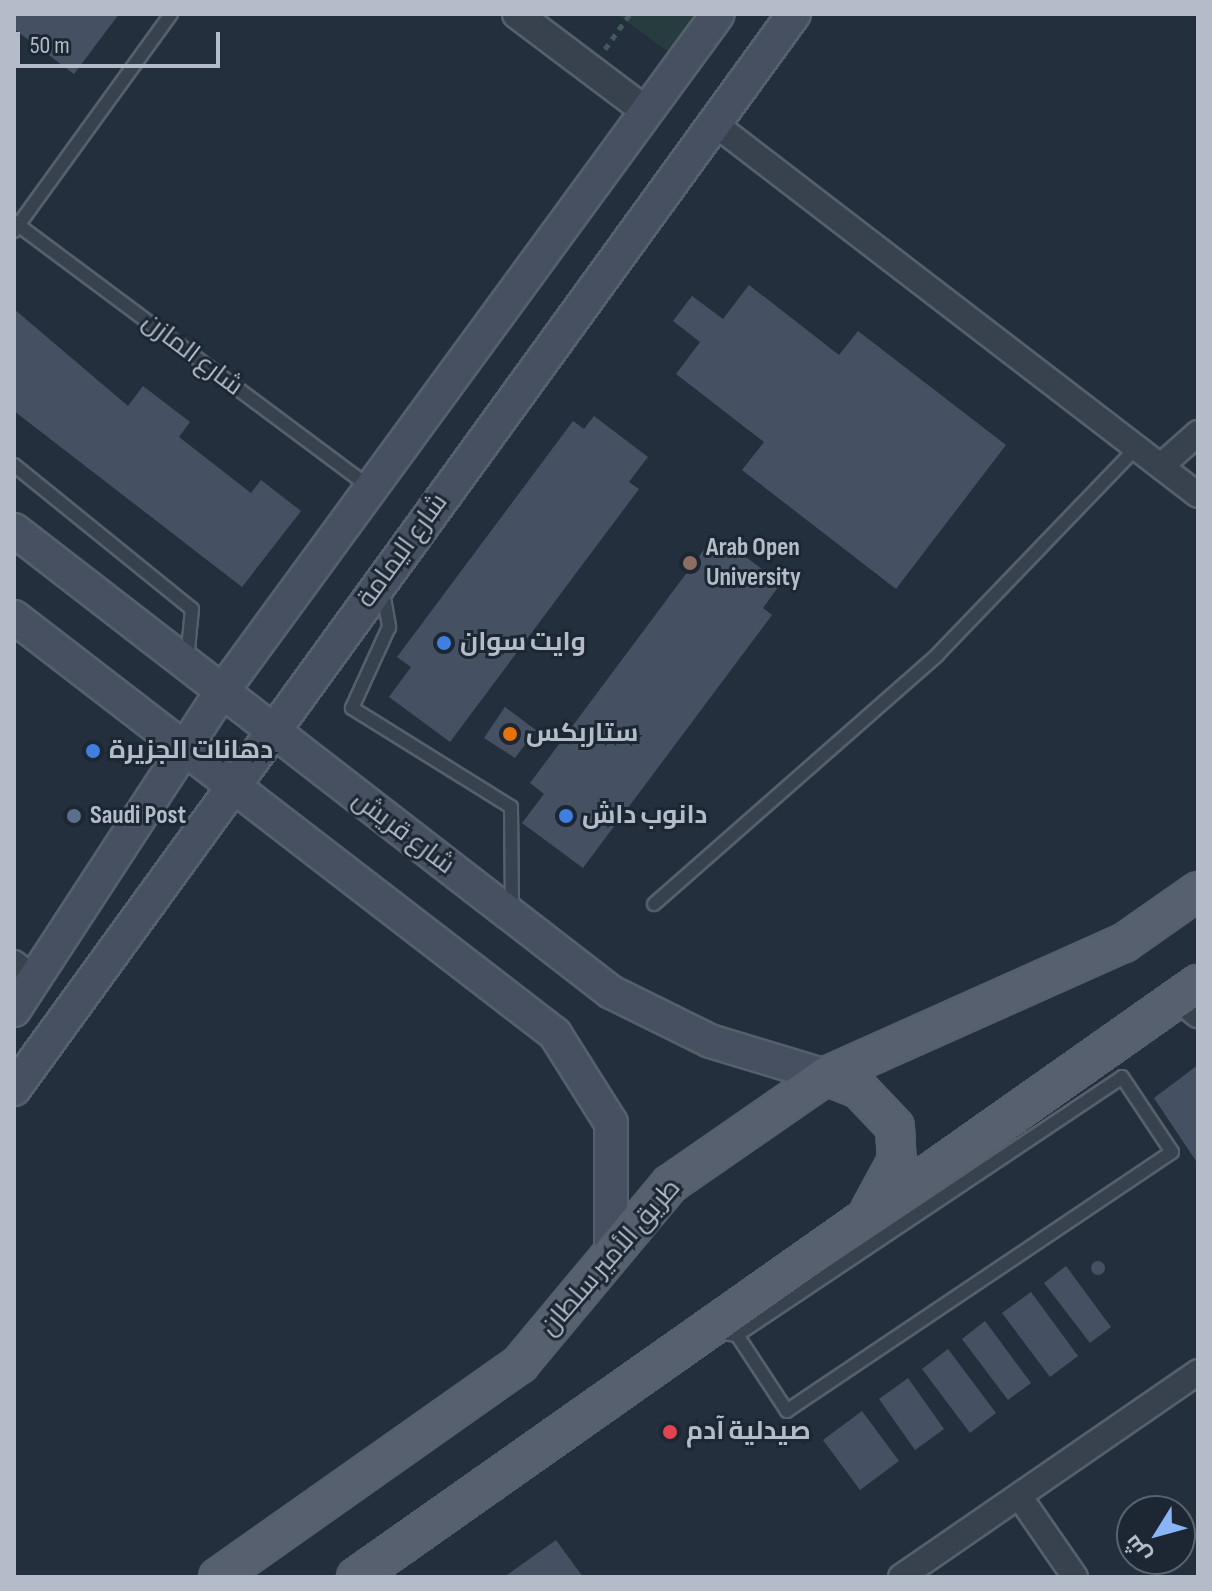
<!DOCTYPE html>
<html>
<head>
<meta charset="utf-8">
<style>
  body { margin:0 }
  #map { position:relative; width:1212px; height:1591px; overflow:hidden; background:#242f3e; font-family:"Sofia Sans Condensed",Cairo,sans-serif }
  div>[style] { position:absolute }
  .green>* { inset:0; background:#263c3f }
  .building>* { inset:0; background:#455162 }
  .round { border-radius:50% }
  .path>* { height:5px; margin-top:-2.5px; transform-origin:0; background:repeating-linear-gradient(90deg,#44595c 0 6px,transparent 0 12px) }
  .roads { filter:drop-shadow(2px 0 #565f6c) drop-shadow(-2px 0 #565f6c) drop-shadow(0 2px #565f6c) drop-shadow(0 -2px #565f6c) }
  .service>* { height:12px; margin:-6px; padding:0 6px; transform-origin:6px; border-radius:6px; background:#38414e }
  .minor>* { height:24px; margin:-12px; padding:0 12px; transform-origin:12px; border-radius:12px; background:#38414e }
  .tertiary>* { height:28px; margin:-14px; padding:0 14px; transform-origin:14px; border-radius:14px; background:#38414e }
  .secondary>* { height:32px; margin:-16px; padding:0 16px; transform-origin:16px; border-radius:16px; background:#465061 }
  .primary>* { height:36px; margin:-18px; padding:0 18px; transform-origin:18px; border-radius:18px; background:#56606e }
  .dots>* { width:22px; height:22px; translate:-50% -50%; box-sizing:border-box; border:4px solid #1d2633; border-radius:50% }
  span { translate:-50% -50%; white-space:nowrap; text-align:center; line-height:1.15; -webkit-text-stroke:6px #1d2633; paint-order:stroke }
  .street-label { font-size:26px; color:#b4bcc9 }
  .poi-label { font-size:26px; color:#b4bcc9; font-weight:700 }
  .left { translate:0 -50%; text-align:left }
  .frame { position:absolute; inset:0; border:16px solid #b4bcc9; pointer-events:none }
  .north { position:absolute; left:1116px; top:1495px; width:80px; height:80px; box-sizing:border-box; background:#1d2633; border:2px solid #59626f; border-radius:50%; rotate:233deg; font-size:22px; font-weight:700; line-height:32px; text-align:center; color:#b4bcc9 }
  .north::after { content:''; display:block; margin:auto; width:28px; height:36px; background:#8ab4f8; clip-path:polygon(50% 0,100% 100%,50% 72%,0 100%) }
  .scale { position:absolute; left:16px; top:32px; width:204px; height:36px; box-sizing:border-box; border:4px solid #b4bcc9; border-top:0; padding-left:10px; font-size:24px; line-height:28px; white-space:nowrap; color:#b4bcc9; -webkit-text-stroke:6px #1d2633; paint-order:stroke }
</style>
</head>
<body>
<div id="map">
  <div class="green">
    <i style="clip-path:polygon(616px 14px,698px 14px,670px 53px)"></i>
  </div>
  <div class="building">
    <i style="clip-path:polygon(14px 14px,119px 14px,74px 74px,14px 29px)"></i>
    <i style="clip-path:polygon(749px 285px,839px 355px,858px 331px,1006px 445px,896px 589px,742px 470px,764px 442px,676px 374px,700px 342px,673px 321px,692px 296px,723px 319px)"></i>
    <i style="clip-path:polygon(14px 309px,128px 406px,143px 386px,190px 422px,179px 437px,251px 493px,261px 480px,301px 511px,242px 587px,14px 411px)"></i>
    <i style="clip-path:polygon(594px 416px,648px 457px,629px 482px,639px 489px,450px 742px,389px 697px,411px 667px,397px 657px,573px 421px,584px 429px)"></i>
    <i style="clip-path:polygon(727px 543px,781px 583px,763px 608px,772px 615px,583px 868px,522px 823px,544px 794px,530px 783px,706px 547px,717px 555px)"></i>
    <i style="clip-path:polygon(505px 707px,536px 730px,515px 758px,484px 738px)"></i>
    <i style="clip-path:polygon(1198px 1065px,1198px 1164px,1154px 1098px)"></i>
    <i class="round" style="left:1091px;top:1261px;width:14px;height:14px"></i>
    <i style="clip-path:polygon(1066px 1266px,1111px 1327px,1090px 1343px,1044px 1283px)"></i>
    <i style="clip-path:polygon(1031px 1292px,1078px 1356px,1050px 1377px,1002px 1313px)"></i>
    <i style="clip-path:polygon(985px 1321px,1031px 1383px,1008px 1400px,962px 1339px)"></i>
    <i style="clip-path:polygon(948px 1349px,996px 1413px,970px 1433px,922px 1369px)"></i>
    <i style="clip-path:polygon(908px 1378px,944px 1429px,915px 1450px,879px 1399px)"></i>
    <i style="clip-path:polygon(862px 1411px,899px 1461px,860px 1490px,823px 1440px)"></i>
    <i style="clip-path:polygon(556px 1540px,583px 1577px,504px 1577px)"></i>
  </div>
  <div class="path">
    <i style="left:605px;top:49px;width:43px;rotate:-54.5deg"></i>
  </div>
  <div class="roads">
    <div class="service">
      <i style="left:14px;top:222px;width:444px;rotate:36.7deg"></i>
      <i style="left:14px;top:231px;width:268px;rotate:-54.1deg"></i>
      <i style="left:14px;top:465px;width:229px;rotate:39deg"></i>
      <i style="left:192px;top:609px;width:51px;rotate:95.6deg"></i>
      <i style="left:383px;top:592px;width:36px;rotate:80deg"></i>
      <i style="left:389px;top:627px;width:89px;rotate:114.6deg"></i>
      <i style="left:352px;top:708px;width:187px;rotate:31.9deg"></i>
      <i style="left:511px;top:807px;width:102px;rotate:89.4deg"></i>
      <i style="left:654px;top:904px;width:377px;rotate:-41.3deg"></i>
      <i style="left:937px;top:655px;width:287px;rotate:-46.1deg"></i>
      <i style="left:717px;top:1332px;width:20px;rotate:9deg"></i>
      <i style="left:737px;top:1335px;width:463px;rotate:-33.8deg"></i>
      <i style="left:1122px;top:1077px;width:90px;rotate:56.3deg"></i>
      <i style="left:1172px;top:1152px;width:464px;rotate:146.1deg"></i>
      <i style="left:787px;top:1411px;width:91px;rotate:-123.3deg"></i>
    </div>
    <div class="minor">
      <i style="left:715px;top:124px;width:609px;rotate:37.53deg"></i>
      <i style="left:1161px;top:466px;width:50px;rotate:-41.7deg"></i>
      <i style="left:14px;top:963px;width:26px;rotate:37deg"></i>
      <i style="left:1019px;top:1496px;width:98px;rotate:55.3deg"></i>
      <i style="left:901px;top:1577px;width:361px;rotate:-34.6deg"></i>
    </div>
    <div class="tertiary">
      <i style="left:517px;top:14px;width:163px;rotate:37deg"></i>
      <i style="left:1179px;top:997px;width:25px;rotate:40deg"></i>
    </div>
    <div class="secondary">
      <i style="left:14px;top:530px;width:755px;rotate:37.74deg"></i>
      <i style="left:611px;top:992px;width:110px;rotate:26.3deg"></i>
      <i style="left:710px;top:1041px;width:121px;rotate:16.8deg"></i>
      <i style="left:14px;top:617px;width:683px;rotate:37.62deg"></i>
      <i style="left:555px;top:1034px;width:105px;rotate:57.8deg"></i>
      <i style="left:611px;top:1123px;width:130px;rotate:90deg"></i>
      <i style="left:14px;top:1010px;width:379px;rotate:-56.9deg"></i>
      <i style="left:221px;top:693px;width:841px;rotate:-53.8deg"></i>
      <i style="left:14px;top:1089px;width:1328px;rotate:-54.04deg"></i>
    </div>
    <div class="primary">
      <i style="left:826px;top:1076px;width:35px;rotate:22deg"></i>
      <i style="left:859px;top:1089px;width:52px;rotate:46.5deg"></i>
      <i style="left:895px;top:1127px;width:33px;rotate:87deg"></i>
      <i style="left:897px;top:1160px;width:57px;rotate:118.4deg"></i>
      <i style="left:218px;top:1577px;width:370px;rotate:-35.2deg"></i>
      <i style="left:520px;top:1364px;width:234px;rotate:-50.2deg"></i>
      <i style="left:670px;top:1184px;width:190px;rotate:-34.7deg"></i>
      <i style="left:826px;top:1076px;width:326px;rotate:-24.1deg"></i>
      <i style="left:1124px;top:943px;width:90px;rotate:-35.1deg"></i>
      <i style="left:356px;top:1577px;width:1030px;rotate:-35.16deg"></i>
    </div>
  </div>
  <div class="dots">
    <i style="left:690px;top:563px;background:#8d6e63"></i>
    <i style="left:444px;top:643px;background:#3f7fe0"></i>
    <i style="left:510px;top:734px;background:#e8710a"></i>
    <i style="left:93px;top:751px;background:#3f7fe0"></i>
    <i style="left:74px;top:816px;background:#5c6f8a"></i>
    <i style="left:566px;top:816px;background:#3f7fe0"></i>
    <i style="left:670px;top:1432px;background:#e0444e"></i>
  </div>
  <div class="street-label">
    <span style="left:192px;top:355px;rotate:37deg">شارع المازن</span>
    <span style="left:403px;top:551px;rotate:-54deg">شارع اليمامة</span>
    <span style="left:403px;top:833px;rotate:37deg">شارع قريش</span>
    <span style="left:611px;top:1258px;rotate:-49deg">طريق الأمير سلطان</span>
  </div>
  <div class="poi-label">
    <span class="left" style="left:706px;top:563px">Arab Open<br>University</span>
    <span class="left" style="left:460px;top:643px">وايت سوان</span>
    <span class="left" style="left:526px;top:734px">ستاربكس</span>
    <span class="left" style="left:109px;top:751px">دهانات الجزيرة</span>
    <span class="left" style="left:90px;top:816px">Saudi Post</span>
    <span class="left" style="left:582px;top:816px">دانوب داش</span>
    <span class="left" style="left:686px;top:1432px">صيدلية آدم</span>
  </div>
  <div class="frame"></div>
  <div class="north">ش</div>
  <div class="scale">50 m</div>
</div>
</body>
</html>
